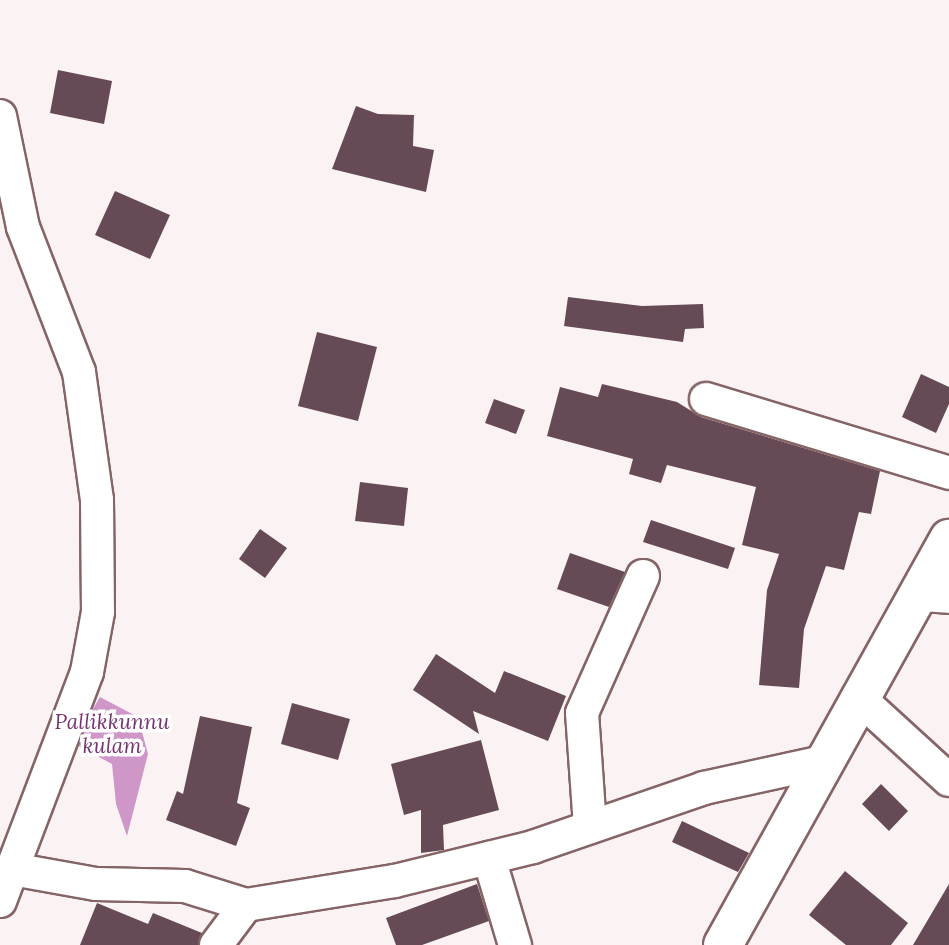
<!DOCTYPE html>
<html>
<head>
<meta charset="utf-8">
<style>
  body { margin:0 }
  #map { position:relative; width:949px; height:945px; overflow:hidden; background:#fbf3f3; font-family:Lora,serif }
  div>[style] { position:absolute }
  .water>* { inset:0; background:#cf97c8 }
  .building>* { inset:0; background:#664a55 }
  .roads { filter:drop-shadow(2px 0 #856466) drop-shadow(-2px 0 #856466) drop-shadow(0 2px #856466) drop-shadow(0 -2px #856466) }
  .minor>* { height:32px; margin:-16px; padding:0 16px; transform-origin:16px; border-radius:16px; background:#fff }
  .secondary>* { height:38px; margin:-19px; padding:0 19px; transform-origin:19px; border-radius:19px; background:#fff }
  .primary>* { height:38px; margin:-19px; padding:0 19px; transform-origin:19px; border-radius:19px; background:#fff }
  span { translate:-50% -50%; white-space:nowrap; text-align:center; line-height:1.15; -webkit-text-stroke:7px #fff; paint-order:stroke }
  .water-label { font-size:21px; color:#763471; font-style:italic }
</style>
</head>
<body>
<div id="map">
  <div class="water">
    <i style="clip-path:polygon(100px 697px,138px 717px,148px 754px,127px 836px,116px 804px,112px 764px,73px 743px)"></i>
  </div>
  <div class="building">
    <i style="clip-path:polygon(58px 70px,112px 81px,104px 124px,50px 113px)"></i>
    <i style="clip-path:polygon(356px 106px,378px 114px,414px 115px,413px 146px,434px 150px,426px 192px,332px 169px)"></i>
    <i style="clip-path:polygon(115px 191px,170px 215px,150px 259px,95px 235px)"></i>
    <i style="clip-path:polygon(568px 297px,642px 306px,703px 304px,704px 328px,685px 329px,683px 342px,564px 326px)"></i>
    <i style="clip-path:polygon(317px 332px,377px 347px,358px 421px,298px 406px)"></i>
    <i style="clip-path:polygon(921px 374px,949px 387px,949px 404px,936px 433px,902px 417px)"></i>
    <i style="clip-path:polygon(602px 384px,677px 402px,701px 417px,880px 471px,871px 514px,859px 512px,844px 570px,826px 566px,804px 629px,799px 688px,759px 685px,767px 590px,779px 554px,742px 545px,756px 487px,667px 465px,661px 483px,629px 474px,633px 459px,547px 436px,560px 387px,598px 397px)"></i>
    <i style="clip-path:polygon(494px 399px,525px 410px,516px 434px,485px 423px)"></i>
    <i style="clip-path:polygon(360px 482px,408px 488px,404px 526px,355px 521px)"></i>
    <i style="clip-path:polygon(651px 520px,735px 548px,728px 569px,643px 542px)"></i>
    <i style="clip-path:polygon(260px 529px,287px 548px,265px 578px,239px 559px)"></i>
    <i style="clip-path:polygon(570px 553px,625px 572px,609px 607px,557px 589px)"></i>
    <i style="clip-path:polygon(436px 654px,495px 693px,504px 671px,566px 696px,548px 741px,473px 711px,479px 734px,413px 690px)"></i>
    <i style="clip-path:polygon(292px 703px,350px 719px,338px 760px,281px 744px)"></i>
    <i style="clip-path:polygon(200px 716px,252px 727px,237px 803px,250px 808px,236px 846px,166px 820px,177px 791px,183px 794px)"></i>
    <i style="clip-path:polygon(481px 740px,499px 810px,443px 825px,444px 850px,421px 853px,421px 810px,404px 815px,391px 764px)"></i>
    <i style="clip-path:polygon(881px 784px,908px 811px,889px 831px,862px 804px)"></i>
    <i style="clip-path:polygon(682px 821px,749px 853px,738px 872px,672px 842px)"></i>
    <i style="clip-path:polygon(845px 871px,908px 923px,891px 945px,846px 945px,809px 915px)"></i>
    <i style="clip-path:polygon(477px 884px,489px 921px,422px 945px,396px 945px,386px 918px)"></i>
    <i style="clip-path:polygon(949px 884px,949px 945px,913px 945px)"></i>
    <i style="clip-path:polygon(97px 903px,148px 924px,153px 913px,202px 933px,198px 945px,80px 945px)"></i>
  </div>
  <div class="roads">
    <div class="minor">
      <i style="left:0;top:116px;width:113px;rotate:78.3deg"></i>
      <i style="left:23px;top:227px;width:155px;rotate:68.9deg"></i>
      <i style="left:79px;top:372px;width:129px;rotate:82deg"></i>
      <i style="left:97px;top:500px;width:112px;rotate:89.5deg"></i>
      <i style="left:98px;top:612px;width:61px;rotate:100.4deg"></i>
      <i style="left:87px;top:672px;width:245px;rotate:110.8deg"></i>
      <i style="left:706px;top:399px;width:254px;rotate:16.9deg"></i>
      <i style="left:858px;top:697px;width:123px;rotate:42.4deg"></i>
      <i style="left:590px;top:827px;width:114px;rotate:-94deg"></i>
      <i style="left:582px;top:713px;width:150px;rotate:-66deg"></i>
      <i style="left:489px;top:858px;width:91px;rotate:73.4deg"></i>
      <i style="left:12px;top:869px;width:85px;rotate:10.1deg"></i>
      <i style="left:96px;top:884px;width:89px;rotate:1.3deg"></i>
      <i style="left:185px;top:886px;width:64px;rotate:17.3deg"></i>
      <i style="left:216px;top:945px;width:50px;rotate:-53.1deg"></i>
      <i style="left:246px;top:905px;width:151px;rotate:-9.2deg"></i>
      <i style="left:395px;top:881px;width:142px;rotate:-13.8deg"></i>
      <i style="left:533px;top:847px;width:181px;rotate:-19deg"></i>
      <i style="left:704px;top:788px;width:126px;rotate:-12.4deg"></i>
    </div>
    <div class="secondary">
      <i style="left:922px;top:592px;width:27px;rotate:4deg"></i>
    </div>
    <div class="primary">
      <i style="left:723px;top:945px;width:465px;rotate:-60.9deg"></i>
    </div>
  </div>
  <div class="water-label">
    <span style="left:112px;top:734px">Pallikkunnu<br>kulam</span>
  </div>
</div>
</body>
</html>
